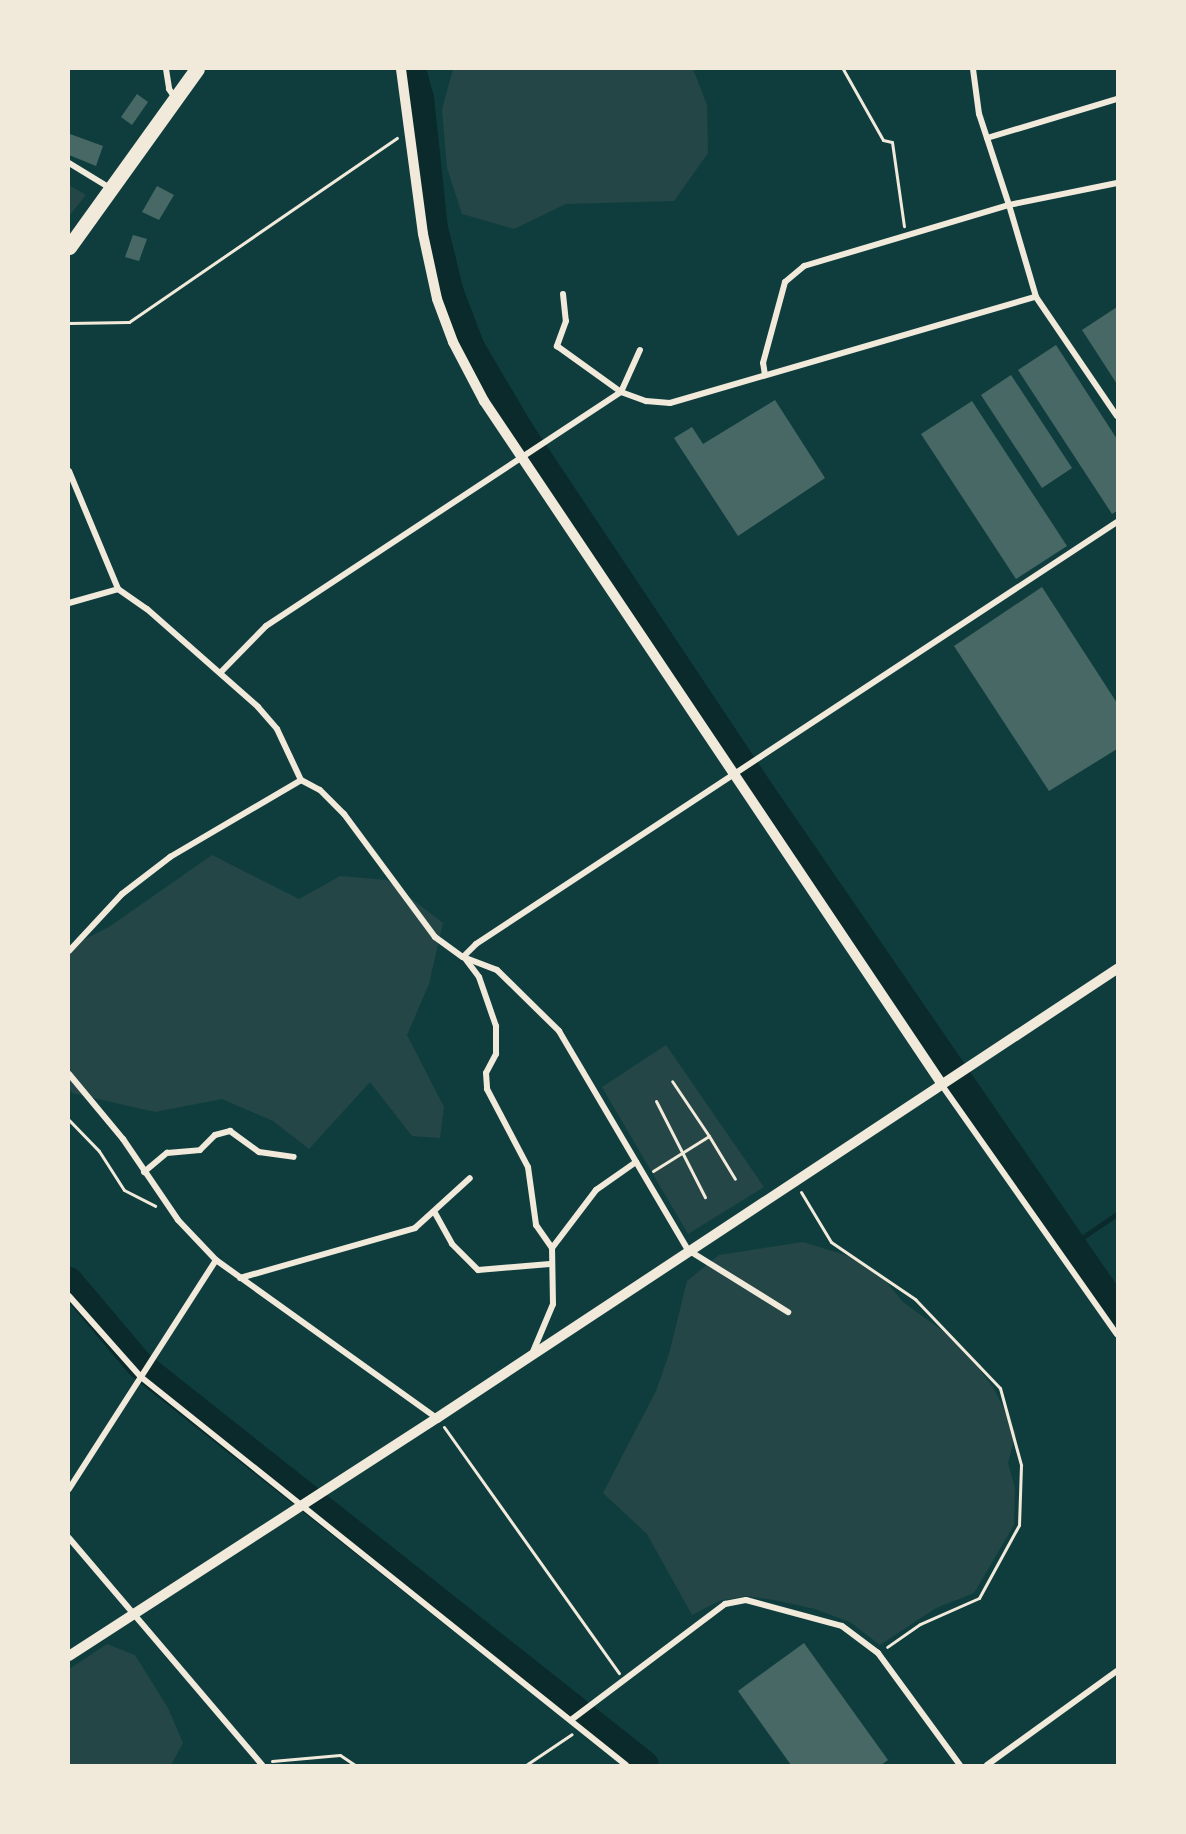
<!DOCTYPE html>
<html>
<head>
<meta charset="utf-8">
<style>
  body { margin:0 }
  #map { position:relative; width:1186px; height:1834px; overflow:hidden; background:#0f3d3e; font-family:"Roboto Serif",serif }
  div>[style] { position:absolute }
  .green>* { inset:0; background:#244646 }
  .stream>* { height:4.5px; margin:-2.25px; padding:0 2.25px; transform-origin:2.25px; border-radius:2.25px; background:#0a2a2b }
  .river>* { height:28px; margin:-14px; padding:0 14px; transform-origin:14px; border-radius:14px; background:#0a2a2b }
  .building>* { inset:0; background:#486865 }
  .path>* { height:3px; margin:-1.5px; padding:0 1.5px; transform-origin:1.5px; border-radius:1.5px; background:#f1e9da }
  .minor>* { height:6px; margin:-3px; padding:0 3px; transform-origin:3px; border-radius:3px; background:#f1e9da }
  .tertiary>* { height:10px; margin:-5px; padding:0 5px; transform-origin:5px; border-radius:5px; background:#f1e9da }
  .primary>* { height:15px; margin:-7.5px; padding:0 7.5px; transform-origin:7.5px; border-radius:7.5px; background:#f1e9da }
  span { translate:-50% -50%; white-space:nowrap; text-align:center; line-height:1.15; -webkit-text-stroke:4.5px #f1e9da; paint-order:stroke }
  .frame { position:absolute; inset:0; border:70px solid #f1e9da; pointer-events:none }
</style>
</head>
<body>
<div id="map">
  <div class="green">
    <i style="clip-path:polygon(453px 69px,693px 69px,707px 105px,708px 153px,674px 201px,566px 204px,514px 229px,462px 214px,447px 168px,442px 109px)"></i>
    <i style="clip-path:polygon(69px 185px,86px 195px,69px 216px)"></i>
    <i style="clip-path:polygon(212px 855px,299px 899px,340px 876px,387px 880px,443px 923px,429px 984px,407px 1035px,444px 1107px,440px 1138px,412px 1136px,370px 1082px,309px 1149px,273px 1121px,222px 1099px,155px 1112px,72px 1093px,69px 1088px,69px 947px,109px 927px)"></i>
    <i style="clip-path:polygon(666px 1045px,764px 1187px,688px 1234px,602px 1087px)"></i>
    <i style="clip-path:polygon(803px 1242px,858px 1259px,884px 1279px,903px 1302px,958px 1342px,993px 1387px,1016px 1433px,1008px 1463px,1015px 1488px,1014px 1525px,974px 1593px,936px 1608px,880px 1645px,850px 1622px,815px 1609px,774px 1600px,746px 1596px,719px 1601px,692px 1615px,647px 1534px,603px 1493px,656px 1391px,669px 1354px,687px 1281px,719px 1255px)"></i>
    <i style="clip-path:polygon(107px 1644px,135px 1655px,168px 1708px,183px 1743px,171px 1765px,69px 1765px,69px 1669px)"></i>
  </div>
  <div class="stream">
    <i style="left:1073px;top:1244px;width:53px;rotate:-34.3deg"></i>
  </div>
  <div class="river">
    <i style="left:412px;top:69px;width:30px;rotate:75deg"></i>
    <i style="left:420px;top:98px;width:131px;rotate:83.9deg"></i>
    <i style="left:434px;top:228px;width:67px;rotate:76.2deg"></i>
    <i style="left:450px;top:293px;width:59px;rotate:69.1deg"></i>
    <i style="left:471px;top:348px;width:96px;rotate:59.4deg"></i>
    <i style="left:520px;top:431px;width:452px;rotate:56.3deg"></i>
    <i style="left:771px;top:807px;width:611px;rotate:55.48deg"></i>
    <i style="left:69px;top:1281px;width:110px;rotate:49.8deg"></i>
    <i style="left:140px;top:1365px;width:644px;rotate:38.38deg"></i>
  </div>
  <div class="building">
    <i style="clip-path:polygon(137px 94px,148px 102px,132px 125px,121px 117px)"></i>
    <i style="clip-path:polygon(70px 134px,103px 146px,96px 166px,69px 155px)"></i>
    <i style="clip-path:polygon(157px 186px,174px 195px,159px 220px,142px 212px)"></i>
    <i style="clip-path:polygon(133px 235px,147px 239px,139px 261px,125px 257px)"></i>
    <i style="clip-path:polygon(1117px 307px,1117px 384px,1082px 330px)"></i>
    <i style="clip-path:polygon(1056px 345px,1117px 439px,1117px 511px,1112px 514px,1018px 370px)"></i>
    <i style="clip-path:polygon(1011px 375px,1072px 468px,1042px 488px,981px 395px)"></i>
    <i style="clip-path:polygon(775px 400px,825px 478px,738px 536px,674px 438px,692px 427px,703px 444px)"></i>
    <i style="clip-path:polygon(972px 401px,1067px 546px,1016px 579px,921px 434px)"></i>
    <i style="clip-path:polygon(1042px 587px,1117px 703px,1117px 749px,1049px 791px,954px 646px)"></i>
    <i style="clip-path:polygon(804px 1643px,888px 1760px,881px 1765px,791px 1765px,738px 1691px)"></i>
  </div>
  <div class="path">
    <i style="left:843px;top:69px;width:81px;rotate:60.6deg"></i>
    <i style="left:883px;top:140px;width:9px;rotate:13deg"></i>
    <i style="left:892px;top:142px;width:85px;rotate:81.9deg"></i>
    <i style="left:69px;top:323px;width:60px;rotate:-1deg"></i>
    <i style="left:129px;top:322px;width:325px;rotate:-34.5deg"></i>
    <i style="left:656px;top:1101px;width:108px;rotate:63deg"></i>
    <i style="left:69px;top:1120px;width:43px;rotate:45.9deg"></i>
    <i style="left:99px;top:1151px;width:46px;rotate:57.3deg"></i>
    <i style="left:124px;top:1190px;width:35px;rotate:27deg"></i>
    <i style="left:709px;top:1136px;width:50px;rotate:58.8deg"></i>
    <i style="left:653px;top:1171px;width:66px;rotate:-32deg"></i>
    <i style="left:709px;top:1136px;width:66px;rotate:-123.9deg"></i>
    <i style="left:801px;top:1192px;width:58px;rotate:59deg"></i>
    <i style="left:831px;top:1242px;width:102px;rotate:34.2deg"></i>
    <i style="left:915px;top:1299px;width:123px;rotate:46.3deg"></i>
    <i style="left:1000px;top:1388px;width:80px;rotate:74.7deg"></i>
    <i style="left:1021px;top:1465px;width:60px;rotate:91.9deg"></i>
    <i style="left:1019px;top:1525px;width:83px;rotate:118.7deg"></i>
    <i style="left:979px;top:1598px;width:64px;rotate:156.2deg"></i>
    <i style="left:920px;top:1624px;width:40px;rotate:145.1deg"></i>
    <i style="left:444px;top:1427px;width:302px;rotate:54.6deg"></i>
    <i style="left:272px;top:1761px;width:68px;rotate:-5deg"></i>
    <i style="left:340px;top:1755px;width:18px;rotate:34deg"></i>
    <i style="left:526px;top:1765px;width:55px;rotate:-34deg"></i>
  </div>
  <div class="minor">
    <i style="left:166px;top:69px;width:20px;rotate:81deg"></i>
    <i style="left:169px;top:89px;width:11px;rotate:56deg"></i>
    <i style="left:987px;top:138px;width:136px;rotate:-16.7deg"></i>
    <i style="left:69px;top:163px;width:48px;rotate:31.4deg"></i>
    <i style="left:1117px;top:183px;width:110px;rotate:168.5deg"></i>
    <i style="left:1009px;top:205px;width:96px;rotate:73.6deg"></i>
    <i style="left:1036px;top:297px;width:144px;rotate:55.8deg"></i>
    <i style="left:563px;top:294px;width:27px;rotate:84deg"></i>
    <i style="left:566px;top:321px;width:27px;rotate:110deg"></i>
    <i style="left:557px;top:346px;width:79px;rotate:35.7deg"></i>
    <i style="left:621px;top:392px;width:46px;rotate:-65.7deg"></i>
    <i style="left:765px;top:375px;width:12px;rotate:-99deg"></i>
    <i style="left:763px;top:363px;width:84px;rotate:-74.8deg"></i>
    <i style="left:785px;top:282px;width:25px;rotate:-40deg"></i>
    <i style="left:804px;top:266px;width:214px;rotate:-16.6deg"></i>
    <i style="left:1009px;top:205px;width:96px;rotate:-108.2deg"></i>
    <i style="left:979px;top:114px;width:45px;rotate:-97.6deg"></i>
    <i style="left:69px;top:471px;width:128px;rotate:67.4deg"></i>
    <i style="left:118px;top:589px;width:35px;rotate:35deg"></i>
    <i style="left:147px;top:609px;width:148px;rotate:41.4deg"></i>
    <i style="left:258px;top:707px;width:29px;rotate:49deg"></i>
    <i style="left:277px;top:729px;width:56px;rotate:64.8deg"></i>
    <i style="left:301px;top:780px;width:21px;rotate:28deg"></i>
    <i style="left:320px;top:790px;width:34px;rotate:45deg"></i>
    <i style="left:344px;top:814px;width:153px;rotate:53.5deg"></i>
    <i style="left:435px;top:937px;width:34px;rotate:36deg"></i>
    <i style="left:463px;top:957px;width:36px;rotate:21deg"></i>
    <i style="left:497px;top:970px;width:87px;rotate:44.5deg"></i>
    <i style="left:559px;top:1031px;width:254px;rotate:59.5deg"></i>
    <i style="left:688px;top:1250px;width:118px;rotate:31.8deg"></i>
    <i style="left:69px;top:603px;width:51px;rotate:-15.9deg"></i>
    <i style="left:221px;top:672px;width:64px;rotate:-45.6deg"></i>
    <i style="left:266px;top:626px;width:425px;rotate:-33.4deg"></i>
    <i style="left:621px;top:392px;width:27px;rotate:20deg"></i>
    <i style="left:646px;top:401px;width:24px;rotate:5deg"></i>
    <i style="left:670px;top:403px;width:381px;rotate:-16.2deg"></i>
    <i style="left:69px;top:951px;width:78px;rotate:-47.1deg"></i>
    <i style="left:122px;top:894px;width:61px;rotate:-37.6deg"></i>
    <i style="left:170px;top:857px;width:152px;rotate:-30.4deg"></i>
    <i style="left:463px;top:957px;width:18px;rotate:-45deg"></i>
    <i style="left:476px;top:944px;width:767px;rotate:-33.36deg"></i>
    <i style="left:464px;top:957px;width:25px;rotate:53deg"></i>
    <i style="left:479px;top:977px;width:52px;rotate:70.9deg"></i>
    <i style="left:496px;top:1026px;width:28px;rotate:90deg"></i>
    <i style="left:496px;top:1054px;width:21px;rotate:118deg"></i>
    <i style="left:486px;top:1073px;width:16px;rotate:86deg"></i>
    <i style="left:487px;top:1089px;width:88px;rotate:62.3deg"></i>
    <i style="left:528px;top:1167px;width:59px;rotate:82.1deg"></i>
    <i style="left:536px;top:1225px;width:28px;rotate:55deg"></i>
    <i style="left:69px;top:1074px;width:85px;rotate:50.3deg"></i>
    <i style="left:123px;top:1139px;width:98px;rotate:55.8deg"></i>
    <i style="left:178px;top:1220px;width:55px;rotate:46.5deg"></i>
    <i style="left:216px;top:1260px;width:272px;rotate:35.6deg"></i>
    <i style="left:941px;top:1084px;width:306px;rotate:54.9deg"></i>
    <i style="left:144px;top:1172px;width:30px;rotate:-40deg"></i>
    <i style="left:167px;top:1153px;width:33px;rotate:-5deg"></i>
    <i style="left:200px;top:1150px;width:21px;rotate:-45deg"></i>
    <i style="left:215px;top:1135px;width:16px;rotate:-15deg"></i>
    <i style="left:230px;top:1131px;width:36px;rotate:36deg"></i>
    <i style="left:259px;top:1152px;width:35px;rotate:8deg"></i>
    <i style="left:435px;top:1213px;width:35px;rotate:61deg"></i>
    <i style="left:452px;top:1244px;width:37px;rotate:45deg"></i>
    <i style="left:478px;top:1270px;width:72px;rotate:-4.8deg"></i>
    <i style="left:240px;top:1278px;width:182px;rotate:-15.9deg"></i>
    <i style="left:415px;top:1228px;width:74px;rotate:-42.3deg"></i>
    <i style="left:69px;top:1296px;width:108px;rotate:48.4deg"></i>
    <i style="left:141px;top:1377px;width:621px;rotate:38.66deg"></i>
    <i style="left:532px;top:1354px;width:54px;rotate:-67.2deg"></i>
    <i style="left:553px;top:1304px;width:56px;rotate:-91deg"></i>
    <i style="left:552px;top:1248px;width:73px;rotate:-52.8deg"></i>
    <i style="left:596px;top:1190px;width:49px;rotate:-35deg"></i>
    <i style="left:69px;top:1489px;width:272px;rotate:-57.3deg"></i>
    <i style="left:69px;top:1538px;width:298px;rotate:49.6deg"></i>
    <i style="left:571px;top:1720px;width:193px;rotate:-37deg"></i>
    <i style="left:725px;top:1604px;width:21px;rotate:-11deg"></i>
    <i style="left:746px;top:1600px;width:99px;rotate:15.2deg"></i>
    <i style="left:842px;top:1626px;width:45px;rotate:36.9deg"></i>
    <i style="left:878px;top:1653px;width:139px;rotate:53.8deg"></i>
    <i style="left:987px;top:1765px;width:160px;rotate:-35.9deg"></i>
  </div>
  <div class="tertiary">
    <i style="left:401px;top:69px;width:166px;rotate:82.4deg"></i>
    <i style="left:423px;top:234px;width:66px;rotate:77.8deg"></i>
    <i style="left:437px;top:299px;width:46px;rotate:69.6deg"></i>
    <i style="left:453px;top:342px;width:67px;rotate:62.3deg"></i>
    <i style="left:484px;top:401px;width:821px;rotate:56.17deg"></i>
    <i style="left:69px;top:1656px;width:438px;rotate:-32.9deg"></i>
    <i style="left:437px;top:1418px;width:815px;rotate:-33.44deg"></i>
  </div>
  <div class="primary">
    <i style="left:69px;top:247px;width:219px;rotate:-54.3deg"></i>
  </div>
  <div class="frame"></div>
</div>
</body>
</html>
